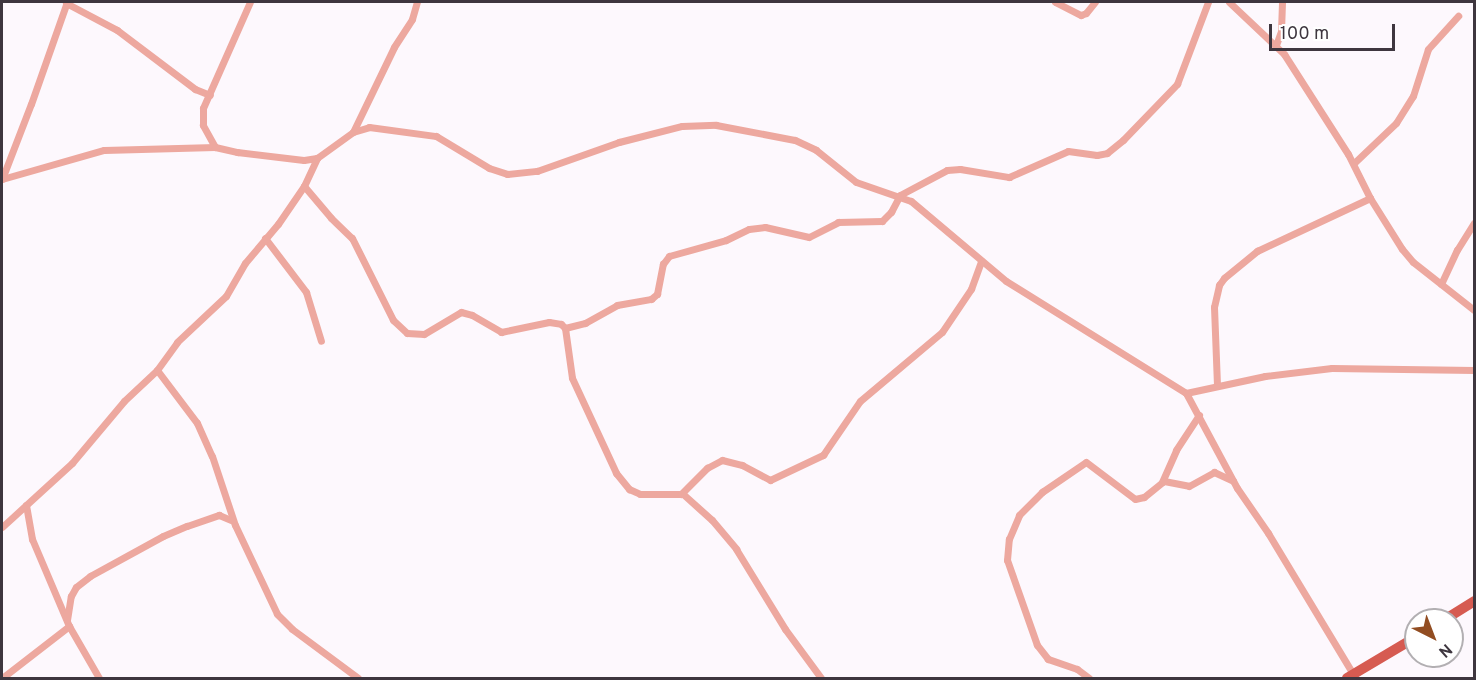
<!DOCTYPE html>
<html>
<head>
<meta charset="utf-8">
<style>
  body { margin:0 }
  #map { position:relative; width:1476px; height:680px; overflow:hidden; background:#fdf8fd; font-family:Overpass,sans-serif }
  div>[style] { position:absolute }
  .minor>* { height:7px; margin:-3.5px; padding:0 3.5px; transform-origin:3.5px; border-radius:3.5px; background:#eda89f }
  .primary>* { height:10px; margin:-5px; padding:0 5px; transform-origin:5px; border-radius:5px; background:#d65b51 }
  span { translate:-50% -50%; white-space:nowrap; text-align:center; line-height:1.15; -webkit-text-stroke:6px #fff; paint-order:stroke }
  .frame { position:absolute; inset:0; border:3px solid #3e363f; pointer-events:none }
  .north { position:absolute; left:1404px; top:608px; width:60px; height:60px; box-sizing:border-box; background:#fff; border:2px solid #b2afb2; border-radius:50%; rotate:138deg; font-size:16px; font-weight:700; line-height:24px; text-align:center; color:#3e363f }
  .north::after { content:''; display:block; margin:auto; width:21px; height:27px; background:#924d22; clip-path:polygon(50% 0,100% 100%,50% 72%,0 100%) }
  .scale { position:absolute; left:1269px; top:24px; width:126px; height:27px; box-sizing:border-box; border:3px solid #3e363f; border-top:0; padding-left:8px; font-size:18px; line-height:21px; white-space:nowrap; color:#3e363f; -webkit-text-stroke:4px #fff; paint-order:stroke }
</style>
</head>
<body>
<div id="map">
  <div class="minor">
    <i style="left:1055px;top:2px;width:29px;rotate:27deg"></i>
    <i style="left:1081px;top:15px;width:5px;rotate:-22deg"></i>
    <i style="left:1086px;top:13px;width:14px;rotate:-51deg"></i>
    <i style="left:1229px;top:2px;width:76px;rotate:43.4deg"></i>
    <i style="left:1284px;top:54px;width:119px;rotate:57.4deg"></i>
    <i style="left:1348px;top:154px;width:49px;rotate:63.4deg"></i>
    <i style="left:1370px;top:198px;width:60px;rotate:57.9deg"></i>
    <i style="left:1402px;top:249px;width:17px;rotate:50deg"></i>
    <i style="left:1413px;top:262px;width:78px;rotate:38.2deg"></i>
    <i style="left:66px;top:3px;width:58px;rotate:27.9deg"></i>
    <i style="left:117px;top:30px;width:98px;rotate:37.1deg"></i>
    <i style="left:195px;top:89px;width:16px;rotate:22deg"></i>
    <i style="left:1276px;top:45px;width:15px;rotate:-70deg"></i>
    <i style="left:1281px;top:31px;width:29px;rotate:-88deg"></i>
    <i style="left:353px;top:132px;width:94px;rotate:-64.2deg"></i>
    <i style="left:394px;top:47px;width:33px;rotate:-57deg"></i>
    <i style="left:412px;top:19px;width:18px;rotate:-74deg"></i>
    <i style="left:215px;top:147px;width:25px;rotate:-119deg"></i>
    <i style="left:203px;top:125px;width:17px;rotate:-90deg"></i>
    <i style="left:203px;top:108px;width:116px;rotate:-66.1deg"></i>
    <i style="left:1354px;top:163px;width:58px;rotate:-43.6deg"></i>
    <i style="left:1396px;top:123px;width:32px;rotate:-58deg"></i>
    <i style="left:1413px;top:96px;width:49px;rotate:-72.3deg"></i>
    <i style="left:1428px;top:49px;width:45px;rotate:-47.7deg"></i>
    <i style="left:2px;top:179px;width:106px;rotate:-15.9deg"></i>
    <i style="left:104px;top:150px;width:111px;rotate:-1.5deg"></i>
    <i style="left:215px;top:147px;width:23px;rotate:13deg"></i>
    <i style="left:237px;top:152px;width:67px;rotate:6.8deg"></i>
    <i style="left:304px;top:160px;width:13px;rotate:-9deg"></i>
    <i style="left:317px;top:158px;width:44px;rotate:-35.8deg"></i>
    <i style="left:353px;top:132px;width:17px;rotate:-17deg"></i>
    <i style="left:369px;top:127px;width:68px;rotate:7.7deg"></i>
    <i style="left:436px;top:136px;width:62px;rotate:31.1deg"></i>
    <i style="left:489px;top:168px;width:19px;rotate:18deg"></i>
    <i style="left:507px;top:174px;width:30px;rotate:-6deg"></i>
    <i style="left:537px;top:171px;width:87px;rotate:-19.5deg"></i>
    <i style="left:619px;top:142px;width:65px;rotate:-14.3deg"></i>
    <i style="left:682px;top:126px;width:34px;rotate:-2deg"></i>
    <i style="left:716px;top:125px;width:80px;rotate:10.8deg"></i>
    <i style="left:795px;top:140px;width:23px;rotate:25deg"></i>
    <i style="left:816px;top:150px;width:51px;rotate:38.7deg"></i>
    <i style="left:856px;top:182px;width:58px;rotate:19.1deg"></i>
    <i style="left:911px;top:201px;width:124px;rotate:40.1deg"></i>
    <i style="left:1006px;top:281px;width:212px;rotate:31.9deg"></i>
    <i style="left:1186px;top:393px;width:108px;rotate:61.8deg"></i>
    <i style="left:1237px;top:488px;width:55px;rotate:55.4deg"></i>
    <i style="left:1268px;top:533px;width:168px;rotate:58.9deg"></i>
    <i style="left:2px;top:179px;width:80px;rotate:-68.9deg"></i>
    <i style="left:31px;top:104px;width:108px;rotate:-70.6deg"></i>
    <i style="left:304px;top:186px;width:42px;rotate:49.8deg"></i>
    <i style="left:331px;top:218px;width:29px;rotate:44deg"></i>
    <i style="left:352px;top:238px;width:92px;rotate:63.4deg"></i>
    <i style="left:393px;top:320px;width:19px;rotate:43deg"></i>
    <i style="left:407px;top:333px;width:17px;rotate:3deg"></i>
    <i style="left:424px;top:334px;width:43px;rotate:-30.7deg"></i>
    <i style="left:461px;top:312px;width:11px;rotate:15deg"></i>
    <i style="left:472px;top:315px;width:34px;rotate:30deg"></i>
    <i style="left:501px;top:332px;width:49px;rotate:-11.8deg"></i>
    <i style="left:549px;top:322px;width:12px;rotate:9deg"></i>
    <i style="left:561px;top:324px;width:6px;rotate:45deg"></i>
    <i style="left:565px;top:328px;width:50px;rotate:82deg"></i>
    <i style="left:572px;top:378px;width:105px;rotate:65.1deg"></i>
    <i style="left:616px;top:473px;width:21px;rotate:51deg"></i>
    <i style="left:629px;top:489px;width:12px;rotate:24deg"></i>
    <i style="left:640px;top:494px;width:43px"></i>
    <i style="left:683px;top:494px;width:39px;rotate:42deg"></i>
    <i style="left:712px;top:520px;width:38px;rotate:50deg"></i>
    <i style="left:736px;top:549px;width:94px;rotate:58.5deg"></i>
    <i style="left:785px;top:629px;width:61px;rotate:53.7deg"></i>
    <i style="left:265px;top:238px;width:68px;rotate:52.8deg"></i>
    <i style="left:306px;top:292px;width:51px;rotate:73deg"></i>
    <i style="left:1441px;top:284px;width:38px;rotate:-65deg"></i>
    <i style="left:1457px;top:250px;width:32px;rotate:-58deg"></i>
    <i style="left:565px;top:328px;width:21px;rotate:-14deg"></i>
    <i style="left:585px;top:323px;width:37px;rotate:-29deg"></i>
    <i style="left:617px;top:305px;width:35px;rotate:-10deg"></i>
    <i style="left:651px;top:299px;width:8px;rotate:-40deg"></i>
    <i style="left:657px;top:294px;width:31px;rotate:-79deg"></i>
    <i style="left:663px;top:264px;width:10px;rotate:-53deg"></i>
    <i style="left:669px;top:256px;width:59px;rotate:-15.7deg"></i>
    <i style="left:726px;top:240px;width:25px;rotate:-26deg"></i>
    <i style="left:749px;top:229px;width:16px;rotate:-7deg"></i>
    <i style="left:765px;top:227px;width:45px;rotate:12.8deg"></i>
    <i style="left:809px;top:237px;width:33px;rotate:-27deg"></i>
    <i style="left:838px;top:222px;width:44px;rotate:-1.3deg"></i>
    <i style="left:882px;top:221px;width:13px;rotate:-45deg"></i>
    <i style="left:891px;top:212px;width:19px;rotate:-62deg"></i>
    <i style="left:900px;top:195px;width:53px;rotate:-28deg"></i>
    <i style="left:947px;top:170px;width:13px;rotate:-4deg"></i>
    <i style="left:960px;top:169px;width:50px;rotate:9.3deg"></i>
    <i style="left:1009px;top:177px;width:64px;rotate:-23.8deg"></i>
    <i style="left:1068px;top:151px;width:29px;rotate:8deg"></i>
    <i style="left:1097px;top:155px;width:10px;rotate:-11deg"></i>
    <i style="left:1107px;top:153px;width:21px;rotate:-39deg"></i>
    <i style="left:1123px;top:140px;width:78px;rotate:-46deg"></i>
    <i style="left:1177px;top:84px;width:88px;rotate:-69.3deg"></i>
    <i style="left:157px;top:370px;width:66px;rotate:53deg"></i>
    <i style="left:197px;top:423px;width:36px;rotate:66deg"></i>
    <i style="left:212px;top:456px;width:73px;rotate:71.6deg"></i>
    <i style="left:235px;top:525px;width:98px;rotate:64.7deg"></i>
    <i style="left:277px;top:614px;width:21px;rotate:45deg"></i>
    <i style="left:292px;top:629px;width:82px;rotate:36.6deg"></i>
    <i style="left:1217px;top:385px;width:78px;rotate:-92.2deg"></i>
    <i style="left:1214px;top:307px;width:23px;rotate:-77deg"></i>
    <i style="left:1219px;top:285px;width:9px;rotate:-54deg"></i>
    <i style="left:1224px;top:278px;width:43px;rotate:-39.3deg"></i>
    <i style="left:1257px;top:251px;width:125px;rotate:-25.1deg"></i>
    <i style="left:1186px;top:393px;width:81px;rotate:-12.1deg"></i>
    <i style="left:1265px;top:376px;width:67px;rotate:-6.8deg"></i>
    <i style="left:1332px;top:368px;width:142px;rotate:0.8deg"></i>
    <i style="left:1162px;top:482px;width:35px;rotate:-66deg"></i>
    <i style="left:1176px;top:450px;width:42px;rotate:-56.7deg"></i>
    <i style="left:681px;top:494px;width:37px;rotate:-45deg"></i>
    <i style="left:707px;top:468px;width:17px;rotate:-28deg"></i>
    <i style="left:722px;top:460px;width:21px;rotate:14deg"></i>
    <i style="left:742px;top:465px;width:32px;rotate:28deg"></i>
    <i style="left:770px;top:480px;width:59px;rotate:-25.3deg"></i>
    <i style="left:823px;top:455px;width:65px;rotate:-55.6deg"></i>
    <i style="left:860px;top:401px;width:107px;rotate:-40.1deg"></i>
    <i style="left:942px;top:332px;width:52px;rotate:-56deg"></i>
    <i style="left:971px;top:289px;width:30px;rotate:-70deg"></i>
    <i style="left:26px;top:505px;width:35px;rotate:80deg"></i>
    <i style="left:32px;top:539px;width:95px;rotate:67deg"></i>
    <i style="left:69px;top:626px;width:60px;rotate:60deg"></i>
    <i style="left:2px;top:527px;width:95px;rotate:-42.4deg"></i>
    <i style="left:72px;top:463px;width:81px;rotate:-50deg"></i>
    <i style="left:124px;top:401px;width:45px;rotate:-43.2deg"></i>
    <i style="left:157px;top:370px;width:34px;rotate:-54deg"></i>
    <i style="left:177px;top:342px;width:67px;rotate:-43.2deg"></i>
    <i style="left:226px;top:296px;width:38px;rotate:-60deg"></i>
    <i style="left:245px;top:263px;width:51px;rotate:-49.8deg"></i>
    <i style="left:278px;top:224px;width:46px;rotate:-55.6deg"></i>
    <i style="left:304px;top:186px;width:31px;rotate:-65deg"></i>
    <i style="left:67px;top:620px;width:24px;rotate:-81deg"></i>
    <i style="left:71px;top:596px;width:10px;rotate:-61deg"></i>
    <i style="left:76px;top:587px;width:18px;rotate:-38deg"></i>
    <i style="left:90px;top:576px;width:83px;rotate:-28.7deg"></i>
    <i style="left:163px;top:536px;width:26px;rotate:-23deg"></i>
    <i style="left:187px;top:526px;width:34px;rotate:-19deg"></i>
    <i style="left:219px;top:515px;width:15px;rotate:23deg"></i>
    <i style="left:2px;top:678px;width:85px;rotate:-37.8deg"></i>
    <i style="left:1089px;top:678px;width:15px;rotate:-143deg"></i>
    <i style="left:1077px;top:669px;width:31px;rotate:-161deg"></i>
    <i style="left:1048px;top:659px;width:18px;rotate:-128deg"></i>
    <i style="left:1037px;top:645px;width:90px;rotate:-109.4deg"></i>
    <i style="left:1007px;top:560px;width:21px;rotate:-85deg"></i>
    <i style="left:1009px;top:539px;width:26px;rotate:-67deg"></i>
    <i style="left:1019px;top:515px;width:33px;rotate:-45deg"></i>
    <i style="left:1042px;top:492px;width:53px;rotate:-34.3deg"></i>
    <i style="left:1086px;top:462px;width:61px;rotate:37.1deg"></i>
    <i style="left:1135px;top:499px;width:9px;rotate:-13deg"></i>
    <i style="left:1144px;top:497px;width:26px;rotate:-39deg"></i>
    <i style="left:1164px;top:481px;width:25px;rotate:11deg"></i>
    <i style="left:1189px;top:486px;width:29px;rotate:-29deg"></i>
    <i style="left:1214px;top:472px;width:21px;rotate:25deg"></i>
  </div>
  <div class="primary">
    <i style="left:1444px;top:620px;width:36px;rotate:-32deg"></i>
    <i style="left:1347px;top:678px;width:80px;rotate:-30.7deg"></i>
  </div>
  <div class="frame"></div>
  <div class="north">N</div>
  <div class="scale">100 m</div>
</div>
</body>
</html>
